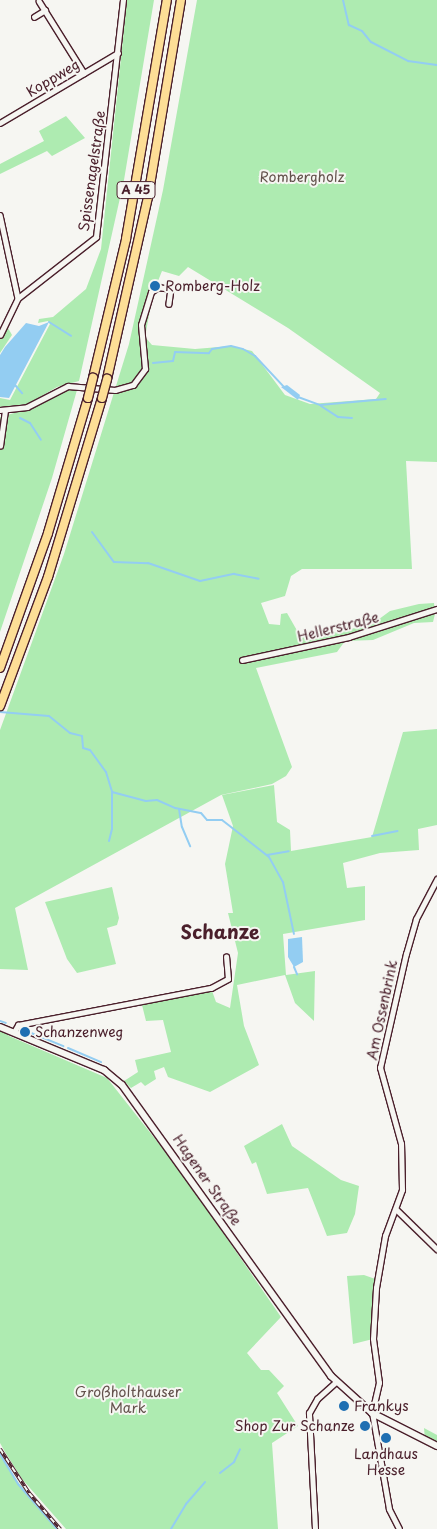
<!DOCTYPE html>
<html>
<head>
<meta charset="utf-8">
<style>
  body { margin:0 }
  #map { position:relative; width:437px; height:1529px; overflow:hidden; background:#f6f6f2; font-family:"Playpen Sans",sans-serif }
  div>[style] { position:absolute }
  .green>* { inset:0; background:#aeebb1 }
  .water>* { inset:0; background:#93cdf2 }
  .stream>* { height:2px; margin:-1px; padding:0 1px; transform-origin:1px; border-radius:1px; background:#93cdf2 }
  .roads { filter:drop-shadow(1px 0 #4a1f2b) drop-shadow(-1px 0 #4a1f2b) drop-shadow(0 1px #4a1f2b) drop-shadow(0 -1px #4a1f2b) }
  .street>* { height:4.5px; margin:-2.25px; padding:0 2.25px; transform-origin:2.25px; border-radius:2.25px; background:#f6f6f2 }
  .secondary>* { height:6px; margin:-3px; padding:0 3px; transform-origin:3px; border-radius:3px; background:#f6f6f2 }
  .highway>* { height:8px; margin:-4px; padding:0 4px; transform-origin:4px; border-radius:4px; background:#fdde96 }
  .rail>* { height:4px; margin-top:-2px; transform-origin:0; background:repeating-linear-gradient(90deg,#f6f6f2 0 5.5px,#4a1f2b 0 11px); box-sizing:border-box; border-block:1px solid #4a1f2b }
  .bridges { filter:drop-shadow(1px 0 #4a1f2b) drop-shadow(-1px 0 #4a1f2b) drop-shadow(0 1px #4a1f2b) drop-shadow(0 -1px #4a1f2b) }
  .highway-bridge>* { height:8px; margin:-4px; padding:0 4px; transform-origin:4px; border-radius:4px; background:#fdde96 }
  .dots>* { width:14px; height:14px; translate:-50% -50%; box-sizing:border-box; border:2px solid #f6f6f2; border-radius:50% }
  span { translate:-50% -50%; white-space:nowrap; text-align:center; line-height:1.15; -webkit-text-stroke:4px #f6f6f2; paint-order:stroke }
  .shield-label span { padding:1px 4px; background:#f6f6f2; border:1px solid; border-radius:4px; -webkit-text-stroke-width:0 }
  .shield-label { font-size:12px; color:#4a1f2b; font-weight:700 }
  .street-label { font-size:14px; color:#4a1f2b }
  .park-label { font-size:14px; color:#63524c }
  .poi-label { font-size:14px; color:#4a1f2b }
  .left { translate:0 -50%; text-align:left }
  .right { translate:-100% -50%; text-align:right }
  .district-label { font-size:19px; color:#4a1f2b; font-weight:700 }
</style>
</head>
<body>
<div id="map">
  <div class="green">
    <i style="clip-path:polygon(127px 0,154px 0,124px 180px,79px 381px,57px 387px,28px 404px,0 407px,0 398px,10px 400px,50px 324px,48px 321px,38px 323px,39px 319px,53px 317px,86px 289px,101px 249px)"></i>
    <i style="clip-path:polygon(evenodd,197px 0,437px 0,437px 462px,406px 461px,412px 569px,302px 569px,291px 576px,285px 596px,261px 603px,269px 624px,280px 625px,281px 614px,287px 613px,299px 634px,314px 636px,371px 625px,390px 611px,419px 604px,434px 603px,435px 614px,433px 622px,414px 623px,373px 640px,345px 641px,337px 652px,256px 668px,292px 767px,286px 776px,272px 784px,221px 795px,15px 908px,28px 970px,0 969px,0 730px,64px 554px,129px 344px,163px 190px,197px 0,188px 267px,288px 328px,380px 393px,376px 399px,310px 404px,285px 395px,252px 351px,231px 346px,195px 349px,152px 345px,145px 337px,153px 294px,161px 289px,158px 281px,162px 271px,179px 276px,188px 267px)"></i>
    <i style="clip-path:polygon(66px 116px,85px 138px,52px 156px,47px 151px,0 174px,0 164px,44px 141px,39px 131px)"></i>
    <i style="clip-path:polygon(8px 328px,12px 335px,0 353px,0 337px)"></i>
    <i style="clip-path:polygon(71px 388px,77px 390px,52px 478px,0 632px,0 417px,25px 410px)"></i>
    <i style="clip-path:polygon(437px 729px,437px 825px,418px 829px,419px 850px,380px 853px,343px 863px,347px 888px,365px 886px,365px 920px,283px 934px,286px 975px,315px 971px,314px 1021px,295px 1003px,285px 975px,237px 985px,244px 1026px,259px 1065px,210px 1092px,168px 1077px,164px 1067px,154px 1071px,156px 1079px,145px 1086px,141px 1082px,131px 1088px,124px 1081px,138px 1072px,135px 1060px,171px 1052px,163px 1020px,146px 1021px,141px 1001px,211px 988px,216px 1002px,230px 1008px,238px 953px,228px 913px,233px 913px,225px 864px,233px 826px,222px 795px,274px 785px,277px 822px,290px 830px,291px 851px,372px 837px,403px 732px)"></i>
    <i style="clip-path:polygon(112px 887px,119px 918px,117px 925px,107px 928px,116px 964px,77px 973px,67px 959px,45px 902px)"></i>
    <i style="clip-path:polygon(0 1027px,9px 1036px,107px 1078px,182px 1173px,281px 1317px,247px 1353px,261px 1370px,269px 1370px,284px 1386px,277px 1393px,298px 1426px,272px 1443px,278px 1529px,66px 1529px,22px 1479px,5px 1452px,0 1443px)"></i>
    <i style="clip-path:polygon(282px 1124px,292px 1146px,341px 1180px,359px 1186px,355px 1214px,347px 1233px,327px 1236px,308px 1188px,267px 1194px,256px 1162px,252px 1164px,244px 1146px)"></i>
    <i style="clip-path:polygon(364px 1275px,378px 1280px,373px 1339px,353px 1344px,347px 1276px)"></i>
    <i style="clip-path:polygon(424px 1428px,437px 1435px,437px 1446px,425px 1440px)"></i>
    <i style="clip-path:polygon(0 1455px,18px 1482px,58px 1529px,0 1529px)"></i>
  </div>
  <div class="water">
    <i style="clip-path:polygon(49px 322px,9px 398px,0 397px,0 355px,5px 347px,26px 323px,39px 326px)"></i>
    <i style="clip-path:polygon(287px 385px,300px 395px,298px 400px,281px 387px)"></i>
    <i style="clip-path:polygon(302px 937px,303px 962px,294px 967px,288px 957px,288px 939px)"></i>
  </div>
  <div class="stream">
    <i style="left:343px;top:0;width:26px;rotate:77deg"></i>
    <i style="left:349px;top:25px;width:14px;rotate:25deg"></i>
    <i style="left:362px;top:31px;width:14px;rotate:51deg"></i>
    <i style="left:371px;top:42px;width:42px;rotate:27.2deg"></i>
    <i style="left:408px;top:61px;width:29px;rotate:8deg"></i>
    <i style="left:49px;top:322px;width:26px;rotate:32deg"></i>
    <i style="left:153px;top:363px;width:20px;rotate:-6deg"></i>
    <i style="left:173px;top:361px;width:9px;rotate:-77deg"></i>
    <i style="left:175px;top:352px;width:34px;rotate:2deg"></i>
    <i style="left:209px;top:353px;width:5px;rotate:-53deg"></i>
    <i style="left:212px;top:349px;width:19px;rotate:-9deg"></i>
    <i style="left:231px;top:346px;width:12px;rotate:14deg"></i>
    <i style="left:243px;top:349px;width:14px;rotate:30deg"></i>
    <i style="left:255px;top:356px;width:42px;rotate:46.9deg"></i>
    <i style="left:15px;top:385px;width:11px;rotate:49deg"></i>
    <i style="left:298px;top:397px;width:23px;rotate:20deg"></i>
    <i style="left:320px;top:405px;width:66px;rotate:-5.2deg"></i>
    <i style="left:321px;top:406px;width:20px;rotate:33deg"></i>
    <i style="left:338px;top:417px;width:14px;rotate:4deg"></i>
    <i style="left:20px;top:418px;width:11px;rotate:27deg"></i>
    <i style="left:30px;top:423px;width:20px;rotate:57deg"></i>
    <i style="left:92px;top:532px;width:37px;rotate:54deg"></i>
    <i style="left:114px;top:562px;width:34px;rotate:2deg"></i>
    <i style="left:148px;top:563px;width:55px;rotate:19.1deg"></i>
    <i style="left:200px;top:581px;width:35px;rotate:-12deg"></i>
    <i style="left:234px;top:574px;width:25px;rotate:11deg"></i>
    <i style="left:0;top:712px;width:49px;rotate:4.7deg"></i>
    <i style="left:49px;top:716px;width:27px;rotate:39deg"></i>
    <i style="left:70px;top:733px;width:12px;rotate:14deg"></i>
    <i style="left:82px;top:736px;width:12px;rotate:85deg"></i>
    <i style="left:83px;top:748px;width:7px;rotate:16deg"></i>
    <i style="left:90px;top:750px;width:27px;rotate:54deg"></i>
    <i style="left:106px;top:772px;width:21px;rotate:73deg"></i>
    <i style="left:112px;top:792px;width:35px;rotate:15deg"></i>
    <i style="left:146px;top:801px;width:11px;rotate:-5deg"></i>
    <i style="left:157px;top:800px;width:20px;rotate:24deg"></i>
    <i style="left:175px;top:808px;width:26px;rotate:11deg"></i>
    <i style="left:201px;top:813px;width:9px;rotate:49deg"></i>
    <i style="left:207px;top:820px;width:15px"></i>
    <i style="left:222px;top:820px;width:31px;rotate:38deg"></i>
    <i style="left:246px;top:839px;width:29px;rotate:38deg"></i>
    <i style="left:269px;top:857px;width:29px;rotate:61deg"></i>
    <i style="left:283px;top:882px;width:53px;rotate:78.1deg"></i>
    <i style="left:179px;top:809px;width:18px;rotate:81deg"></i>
    <i style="left:182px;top:827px;width:21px;rotate:67deg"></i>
    <i style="left:372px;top:836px;width:26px;rotate:-11deg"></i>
    <i style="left:109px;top:841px;width:12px;rotate:-76deg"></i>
    <i style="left:112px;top:829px;width:37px;rotate:-90deg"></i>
    <i style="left:267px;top:855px;width:22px;rotate:-10deg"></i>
    <i style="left:294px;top:967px;width:8px;rotate:67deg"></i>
    <i style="left:0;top:1021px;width:6px;rotate:18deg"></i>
    <i style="left:19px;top:1028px;width:48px;rotate:22.2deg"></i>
    <i style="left:68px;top:1048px;width:36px;rotate:23deg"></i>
    <i style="left:0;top:1454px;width:35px;rotate:59deg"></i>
    <i style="left:18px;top:1484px;width:60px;rotate:49.1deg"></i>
    <i style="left:220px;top:1473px;width:18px;rotate:-38deg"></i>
    <i style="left:234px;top:1462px;width:14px;rotate:-65deg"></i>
    <i style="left:171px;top:1529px;width:29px;rotate:-59deg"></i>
    <i style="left:186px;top:1504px;width:29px;rotate:-49deg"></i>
  </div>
  <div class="roads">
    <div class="street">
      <i style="left:39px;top:1px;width:85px;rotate:58deg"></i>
      <i style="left:34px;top:17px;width:13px;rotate:-32deg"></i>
      <i style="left:0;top:123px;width:137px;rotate:-30.7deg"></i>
      <i style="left:0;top:215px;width:85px;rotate:77.8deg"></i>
      <i style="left:0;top:335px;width:41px;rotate:-64.1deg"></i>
      <i style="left:18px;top:298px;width:99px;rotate:-38deg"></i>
      <i style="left:96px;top:237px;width:239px;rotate:-83.5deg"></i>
      <i style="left:0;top:410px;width:27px;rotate:-6deg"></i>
      <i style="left:27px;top:407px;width:46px;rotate:-27.1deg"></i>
      <i style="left:68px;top:386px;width:47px;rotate:4.9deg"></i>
      <i style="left:115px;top:390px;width:19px;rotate:-16deg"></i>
      <i style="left:133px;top:385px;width:20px;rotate:-53deg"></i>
      <i style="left:145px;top:369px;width:44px;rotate:-95.2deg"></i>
      <i style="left:141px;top:325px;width:34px;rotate:-73deg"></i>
      <i style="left:151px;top:292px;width:9px;rotate:-36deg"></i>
      <i style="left:158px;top:287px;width:13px;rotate:9deg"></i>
      <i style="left:171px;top:289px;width:15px;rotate:98deg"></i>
      <i style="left:0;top:446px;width:35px;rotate:-82deg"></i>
      <i style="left:242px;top:660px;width:109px;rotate:-12.1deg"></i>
      <i style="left:349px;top:637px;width:92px;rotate:-17.7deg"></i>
      <i style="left:14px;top:1032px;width:8px;rotate:-60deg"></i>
      <i style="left:18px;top:1025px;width:197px;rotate:-10.9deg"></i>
      <i style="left:211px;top:988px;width:19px;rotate:-28deg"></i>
      <i style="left:228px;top:979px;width:22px;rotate:-95deg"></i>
      <i style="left:397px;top:1210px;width:56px;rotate:44.3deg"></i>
      <i style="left:315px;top:1529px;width:116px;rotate:-93deg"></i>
      <i style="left:309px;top:1413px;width:16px;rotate:-60deg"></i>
      <i style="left:317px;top:1399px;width:25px;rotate:-42deg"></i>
      <i style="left:399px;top:1529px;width:22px;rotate:-117deg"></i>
      <i style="left:389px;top:1509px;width:97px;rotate:-100deg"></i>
      <i style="left:372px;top:1413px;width:31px;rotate:-77deg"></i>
      <i style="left:379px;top:1383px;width:44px;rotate:-97.8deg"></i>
      <i style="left:373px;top:1339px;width:51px;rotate:-86.6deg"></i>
      <i style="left:376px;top:1288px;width:53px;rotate:-80.2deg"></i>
      <i style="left:385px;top:1236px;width:49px;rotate:-69.7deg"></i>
      <i style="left:402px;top:1190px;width:46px;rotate:-91.2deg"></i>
      <i style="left:401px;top:1144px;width:79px;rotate:-105.4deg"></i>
      <i style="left:380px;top:1068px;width:117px;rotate:-77.2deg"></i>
      <i style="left:406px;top:954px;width:36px;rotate:-74deg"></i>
      <i style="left:416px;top:919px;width:45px;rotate:-62.3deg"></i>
    </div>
    <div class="secondary">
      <i style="left:0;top:1027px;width:113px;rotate:22.5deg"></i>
      <i style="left:104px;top:1070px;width:23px;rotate:40deg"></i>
      <i style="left:122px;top:1085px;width:358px;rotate:54.3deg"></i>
      <i style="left:331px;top:1376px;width:55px;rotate:42.1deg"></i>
      <i style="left:372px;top:1413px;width:73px;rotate:26.9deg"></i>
    </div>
    <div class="highway">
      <i style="left:93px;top:378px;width:143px;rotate:-76.6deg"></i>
      <i style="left:126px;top:239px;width:242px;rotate:-80.3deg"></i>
      <i style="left:107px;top:379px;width:187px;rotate:-77.3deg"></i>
      <i style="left:148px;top:197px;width:200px;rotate:-80.5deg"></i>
      <i style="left:0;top:668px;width:143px;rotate:-70.4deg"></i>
      <i style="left:48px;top:533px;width:141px;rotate:-73.5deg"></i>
      <i style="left:0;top:706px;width:138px;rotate:-69.6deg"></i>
      <i style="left:48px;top:577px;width:187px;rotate:-73.2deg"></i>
    </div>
  </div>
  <div class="rail">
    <i style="left:0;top:1449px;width:53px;rotate:56.6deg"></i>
    <i style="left:29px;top:1493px;width:48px;rotate:49.3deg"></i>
  </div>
  <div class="bridges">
    <div class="highway-bridge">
      <i style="left:88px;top:398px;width:21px;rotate:-76deg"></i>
      <i style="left:102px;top:398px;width:20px;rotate:-75deg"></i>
    </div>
  </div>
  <div class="dots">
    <i style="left:155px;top:286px;background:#1f6fb2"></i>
    <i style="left:25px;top:1032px;background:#1f6fb2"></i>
    <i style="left:344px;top:1406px;background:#1f6fb2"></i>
    <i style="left:365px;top:1426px;background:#1f6fb2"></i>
    <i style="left:386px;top:1438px;background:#1f6fb2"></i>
  </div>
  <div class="shield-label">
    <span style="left:136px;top:190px">A 45</span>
  </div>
  <div class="street-label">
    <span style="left:53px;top:78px;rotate:-31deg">Koppweg</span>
    <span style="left:92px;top:171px;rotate:-82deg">Spissenagelstraße</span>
    <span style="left:338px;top:627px;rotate:-14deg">Hellerstraße</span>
    <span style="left:382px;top:1010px;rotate:-78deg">Am Ossenbrink</span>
    <span style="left:207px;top:1180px;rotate:55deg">Hagener Straße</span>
  </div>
  <div class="park-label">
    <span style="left:302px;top:177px">Rombergholz</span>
    <span style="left:128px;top:1400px">Großholthauser<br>Mark</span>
  </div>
  <div class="poi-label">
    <span class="left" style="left:165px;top:286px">Romberg-Holz</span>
    <span class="left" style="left:35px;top:1032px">Schanzenweg</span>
    <span class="left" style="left:354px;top:1406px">Frankys</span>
    <span class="right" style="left:355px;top:1426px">Shop Zur Schanze</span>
    <span style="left:386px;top:1462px">Landhaus<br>Hesse</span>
  </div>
  <div class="district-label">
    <span style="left:220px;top:932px">Schanze</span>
  </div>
</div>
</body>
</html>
